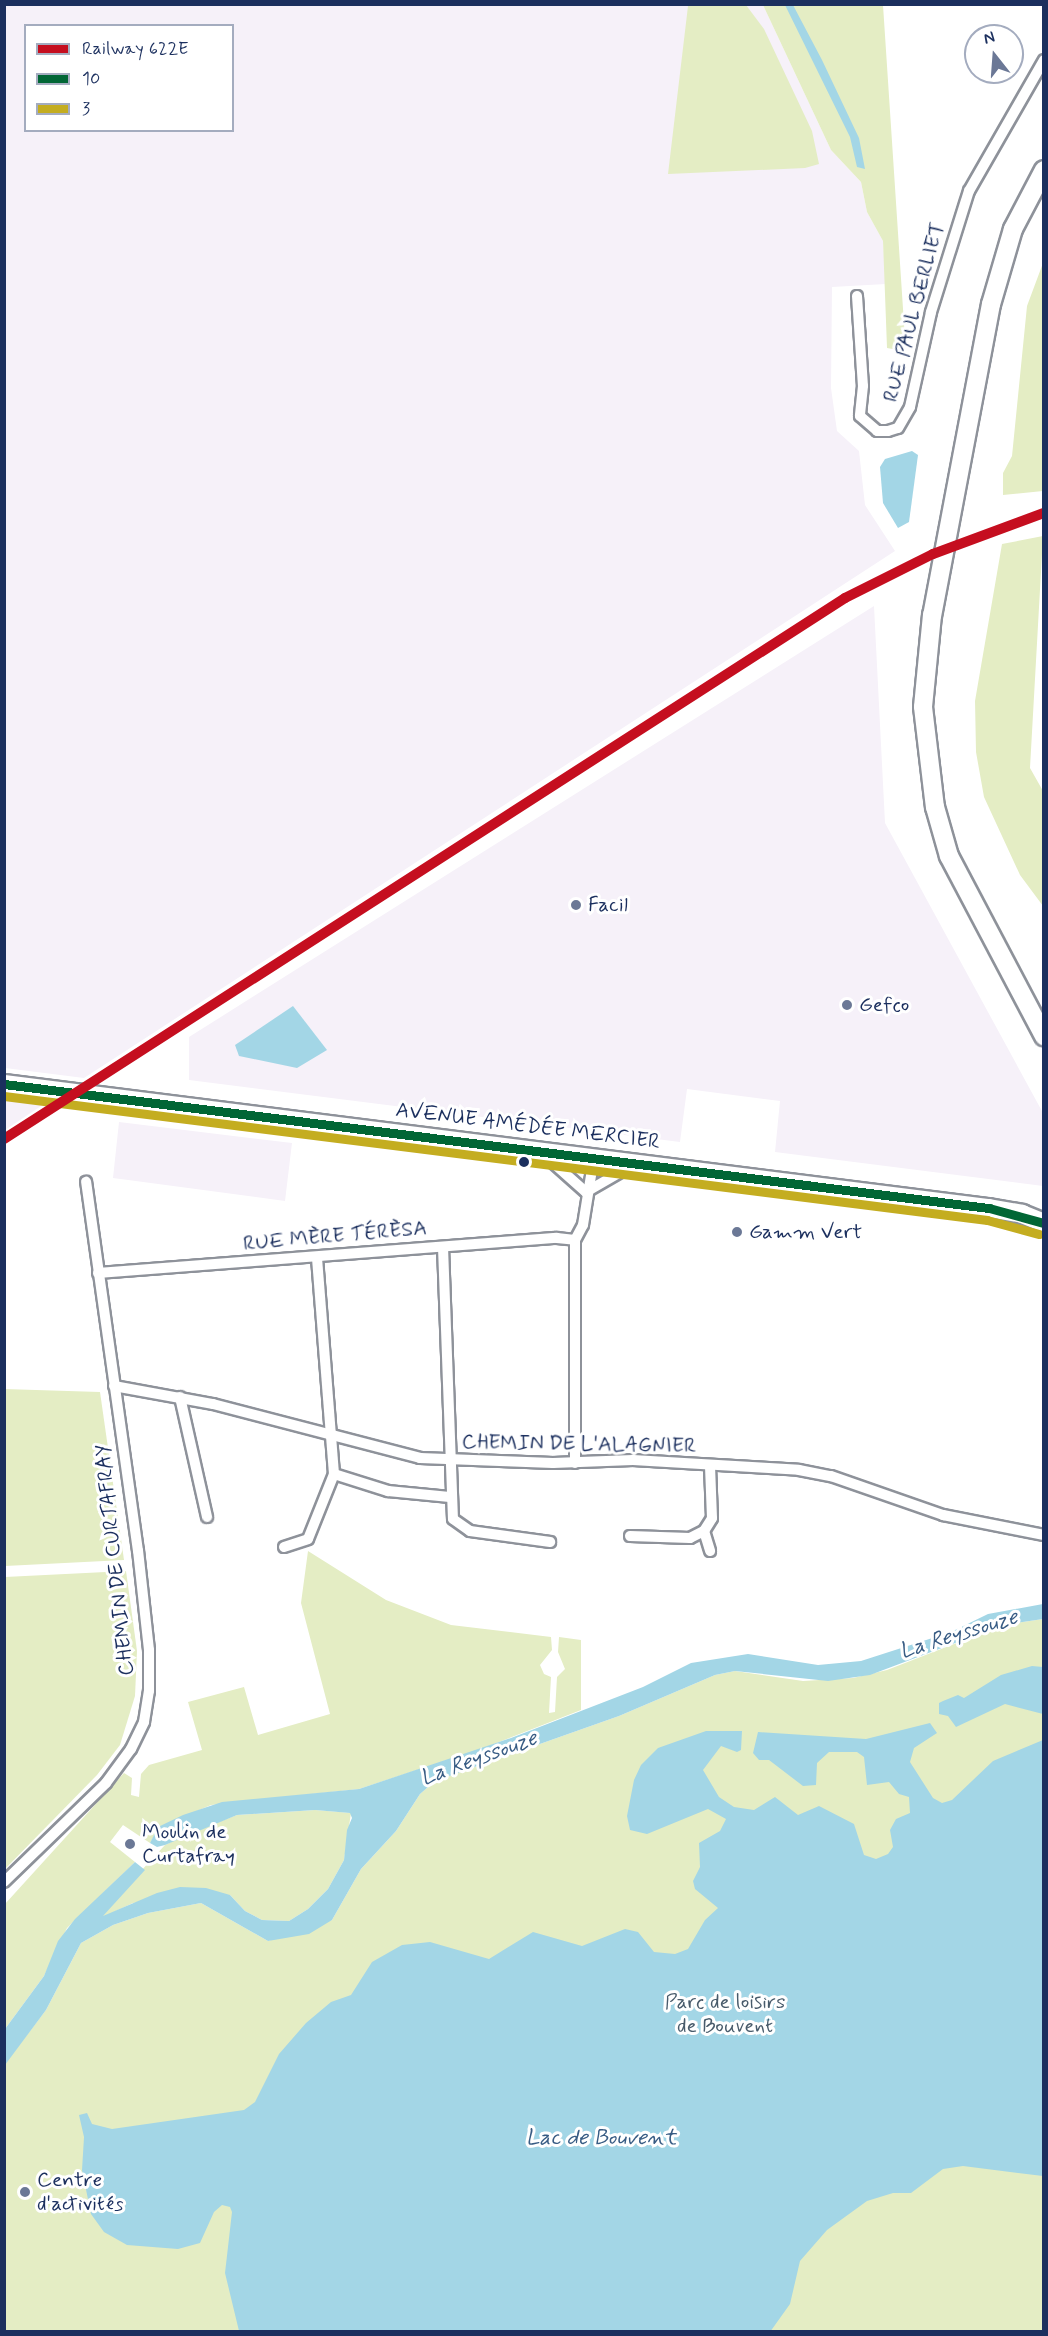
<!DOCTYPE html>
<html>
<head>
<meta charset="utf-8">
<style>
  body { margin:0 }
  #map { position:relative; width:1048px; height:2336px; overflow:hidden; background:#fff; font-family:Mynerve,sans-serif }
  div>[style] { position:absolute }
  .built>* { inset:0; background:#f6f1f9 }
  .green>* { inset:0; background:#e4edc4 }
  .water>* { inset:0; background:#a3d6e6 }
  .roads { filter:drop-shadow(2px 0 #8e929a) drop-shadow(-2px 0 #8e929a) drop-shadow(0 2px #8e929a) drop-shadow(0 -2px #8e929a) }
  .minor>* { height:10px; margin:-5px; padding:0 5px; transform-origin:5px; border-radius:5px; background:#fff }
  .primary>* { height:18px; margin:-9px; padding:0 9px; transform-origin:9px; border-radius:9px; background:#fff }
  .bus-1>* { height:9px; margin:-4.5px; padding:0 4.5px; transform-origin:4.5px; border-radius:4.5px; background:#016635 }
  .bus-2>* { height:9px; margin:-4.5px; padding:0 4.5px; transform-origin:4.5px; border-radius:4.5px; background:#c4ad20 }
  .rail-1>* { height:10px; margin:-5px; padding:0 5px; transform-origin:5px; border-radius:5px; background:#c50e1f }
  .dots>* { width:16px; height:16px; translate:-50% -50%; box-sizing:border-box; border:3px solid #fff; border-radius:50% }
  span { translate:-50% -50%; white-space:nowrap; text-align:center; line-height:1.15; -webkit-text-stroke:6px #fff; paint-order:stroke }
  .street-label { font-size:21px; color:#1b2f5e }
  .poi-label { font-size:21px; color:#1b2f5e }
  .left { translate:0 -50%; text-align:left }
  .park-label { font-size:21px; color:#485b6b }
  .water-label { font-size:22px; color:#385c84; font-style:italic }
  .frame { position:absolute; inset:0; border:6px solid #1b2f5e; pointer-events:none }
  .legend { position:absolute; left:24px; top:24px; width:210px; height:108px; box-sizing:border-box; background:#fff; border:2px solid #a4acbf; margin:0; padding:8px 10px; list-style:none; font-size:18px; color:#1b2f5e }
  .legend li { display:flex; align-items:center; gap:12px; height:30px }
  .legend b { width:30px; border:2px solid #a4acbf }
  .north { position:absolute; left:964px; top:24px; width:60px; height:60px; box-sizing:border-box; background:#fff; border:2px solid #a4acbf; border-radius:50%; rotate:343deg; font-size:16px; font-weight:700; line-height:24px; text-align:center; color:#1b2f5e }
  .north::after { content:''; display:block; margin:auto; width:21px; height:27px; background:#6b7896; clip-path:polygon(50% 0,100% 100%,50% 72%,0 100%) }
</style>
</head>
<body>
<div id="map">
  <div class="built">
    <i style="clip-path:polygon(evenodd,5px 5px,763px 5px,831px 150px,861px 182px,867px 212px,883px 241px,886px 284px,832px 287px,831px 388px,837px 431px,859px 451px,865px 505px,895px 551px,84px 1078px,5px 1068px,5px 5px,26px 26px,232px 26px,232px 130px,26px 130px,26px 26px)"></i>
    <i style="clip-path:polygon(874px 606px,885px 823px,1043px 1113px,1043px 1186px,775px 1152px,780px 1101px,687px 1089px,680px 1142px,189px 1080px,189px 1037px)"></i>
    <i style="clip-path:polygon(5px 1099px,7px 1099px,44px 1104px,5px 1130px)"></i>
    <i style="clip-path:polygon(119px 1122px,292px 1143px,285px 1201px,113px 1178px)"></i>
  </div>
  <div class="green">
    <i style="clip-path:polygon(683px 5px,746px 5px,764px 29px,812px 131px,819px 164px,805px 168px,668px 174px,688px 6px)"></i>
    <i style="clip-path:polygon(763px 5px,883px 5px,905px 339px,898px 350px,887px 348px,883px 241px,867px 212px,861px 182px,831px 150px)"></i>
    <i style="clip-path:polygon(1043px 263px,1043px 491px,1003px 495px,1003px 473px,1012px 456px,1027px 306px)"></i>
    <i style="clip-path:polygon(1043px 536px,1030px 768px,1043px 791px,1043px 906px,1020px 875px,984px 797px,976px 752px,975px 701px,1002px 544px)"></i>
    <i style="clip-path:polygon(4px 1389px,100px 1392px,124px 1560px,5px 1566px)"></i>
    <i style="clip-path:polygon(308px 1551px,386px 1600px,451px 1625px,551px 1637px,552px 1650px,540px 1665px,544px 1674px,551px 1677px,549px 1713px,555px 1712px,557px 1677px,565px 1669px,558px 1652px,559px 1637px,581px 1640px,581px 1710px,481px 1749px,359px 1789px,211px 1805px,159px 1827px,150px 1843px,123px 1825px,110px 1842px,135px 1862px,67px 1928px,44px 1976px,5px 2029px,5px 1904px,124px 1773px,132px 1778px,131px 1795px,139px 1797px,141px 1774px,149px 1765px,202px 1750px,188px 1702px,244px 1687px,258px 1735px,330px 1714px,301px 1603px)"></i>
    <i style="clip-path:polygon(126px 1571px,137px 1651px,135px 1696px,120px 1745px,97px 1775px,5px 1869px,5px 1577px)"></i>
    <i style="clip-path:polygon(1043px 1619px,1043px 2331px,5px 2331px,4px 2065px,46px 2010px,81px 1943px,113px 1925px,148px 1913px,201px 1903px,268px 1941px,332px 1920px,361px 1869px,396px 1831px,420px 1794px,435px 1781px,619px 1716px,715px 1675px,735px 1671px,803px 1681px,853px 1678px,887px 1670px,1003px 1625px)"></i>
    <i style="clip-path:polygon(315px 1810px,351px 1813px,344px 1860px,328px 1889px,308px 1909px,289px 1921px,262px 1920px,245px 1911px,230px 1895px,133px 1903px,103px 1917px,101px 1914px,165px 1845px,190px 1833px,237px 1815px)"></i>
  </div>
  <div class="water">
    <i style="clip-path:polygon(785px 5px,793px 5px,822px 60px,859px 138px,865px 169px,857px 167px,850px 137px)"></i>
    <i style="clip-path:polygon(912px 451px,918px 455px,909px 522px,898px 528px,883px 503px,880px 467px,885px 459px)"></i>
    <i style="clip-path:polygon(293px 1006px,327px 1050px,297px 1068px,239px 1056px,235px 1045px)"></i>
    <i style="clip-path:polygon(1043px 1604px,1043px 1619px,1003px 1625px,870px 1675px,828px 1681px,735px 1671px,715px 1675px,619px 1716px,435px 1781px,420px 1794px,396px 1831px,361px 1869px,332px 1920px,309px 1934px,268px 1941px,201px 1903px,148px 1913px,113px 1925px,81px 1943px,46px 2010px,5px 2065px,5px 2029px,44px 1976px,58px 1941px,75px 1919px,135px 1862px,145px 1870px,103px 1916px,157px 1893px,180px 1887px,206px 1888px,230px 1895px,245px 1911px,262px 1920px,289px 1921px,308px 1909px,328px 1889px,344px 1860px,347px 1830px,352px 1818px,350px 1813px,315px 1810px,237px 1815px,165px 1845px,157px 1847px,150px 1843px,158px 1827px,183px 1815px,222px 1802px,359px 1789px,511px 1738px,643px 1687px,691px 1663px,748px 1654px,818px 1665px,861px 1661px,951px 1632px,988px 1614px)"></i>
    <i style="clip-path:polygon(1032px 1666px,1043px 1667px,1043px 1714px,1005px 1704px,956px 1727px,948px 1716px,939px 1714px,939px 1703px,943px 1701px,958px 1695px,964px 1698px,1001px 1675px)"></i>
    <i style="clip-path:polygon(930px 1723px,937px 1733px,914px 1748px,910px 1762px,933px 1798px,942px 1803px,952px 1800px,993px 1761px,1043px 1740px,1043px 2176px,963px 2166px,943px 2169px,911px 2193px,893px 2193px,867px 2201px,827px 2230px,800px 2261px,790px 2304px,770px 2332px,239px 2331px,225px 2273px,232px 2212px,230px 2207px,222px 2205px,214px 2212px,200px 2243px,178px 2249px,127px 2245px,104px 2232px,91px 2214px,82px 2170px,84px 2137px,79px 2115px,87px 2113px,92px 2124px,112px 2129px,244px 2110px,255px 2102px,279px 2054px,306px 2023px,331px 2002px,351px 1995px,372px 1962px,402px 1945px,430px 1942px,489px 1959px,533px 1932px,582px 1946px,625px 1929px,638px 1932px,654px 1952px,675px 1954px,688px 1949px,705px 1920px,718px 1908px,695px 1889px,693px 1881px,700px 1867px,699px 1843px,720px 1831px,726px 1819px,708px 1809px,647px 1834px,630px 1830px,627px 1816px,634px 1780px,641px 1765px,658px 1748px,706px 1731px,742px 1731px,741px 1750px,737px 1752px,721px 1746px,703px 1770px,719px 1797px,734px 1807px,754px 1810px,775px 1797px,798px 1815px,819px 1806px,854px 1824px,864px 1855px,876px 1859px,888px 1854px,893px 1847px,890px 1830px,896px 1819px,910px 1813px,909px 1797px,899px 1794px,889px 1782px,867px 1785px,864px 1757px,857px 1752px,829px 1752px,817px 1763px,816px 1785px,803px 1786px,769px 1760px,759px 1760px,753px 1753px,758px 1732px,866px 1739px)"></i>
  </div>
  <div class="roads">
    <div class="minor">
      <i style="left:857px;top:296px;width:90px;rotate:86.2deg"></i>
      <i style="left:863px;top:386px;width:30px;rotate:96deg"></i>
      <i style="left:860px;top:416px;width:23px;rotate:41deg"></i>
      <i style="left:877px;top:431px;width:11px"></i>
      <i style="left:888px;top:431px;width:10px;rotate:-17deg"></i>
      <i style="left:898px;top:428px;width:24px;rotate:-60deg"></i>
      <i style="left:910px;top:407px;width:97px;rotate:-77.5deg"></i>
      <i style="left:931px;top:312px;width:127px;rotate:-72.6deg"></i>
      <i style="left:969px;top:191px;width:151px;rotate:-60.2deg"></i>
      <i style="left:542px;top:1153px;width:59px;rotate:41.6deg"></i>
      <i style="left:586px;top:1192px;width:52px;rotate:-30deg"></i>
      <i style="left:443px;top:1247px;width:272px;rotate:87.9deg"></i>
      <i style="left:453px;top:1519px;width:21px;rotate:35deg"></i>
      <i style="left:470px;top:1531px;width:81px;rotate:7.8deg"></i>
      <i style="left:317px;top:1258px;width:217px;rotate:85.5deg"></i>
      <i style="left:334px;top:1474px;width:57px;rotate:17.5deg"></i>
      <i style="left:388px;top:1491px;width:62px;rotate:5.5deg"></i>
      <i style="left:98px;top:1273px;width:460px;rotate:-4.4deg"></i>
      <i style="left:557px;top:1238px;width:18px;rotate:6deg"></i>
      <i style="left:114px;top:1386px;width:101px;rotate:10.3deg"></i>
      <i style="left:213px;top:1404px;width:214px;rotate:14.6deg"></i>
      <i style="left:420px;top:1458px;width:133px;rotate:2.2deg"></i>
      <i style="left:553px;top:1463px;width:80px;rotate:-2.1deg"></i>
      <i style="left:633px;top:1460px;width:166px;rotate:3.4deg"></i>
      <i style="left:799px;top:1470px;width:33px;rotate:11deg"></i>
      <i style="left:831px;top:1476px;width:119px;rotate:19.2deg"></i>
      <i style="left:943px;top:1515px;width:103px;rotate:11.2deg"></i>
      <i style="left:180px;top:1397px;width:123px;rotate:77.3deg"></i>
      <i style="left:575px;top:1463px;width:223px;rotate:-90deg"></i>
      <i style="left:575px;top:1240px;width:17px;rotate:-62deg"></i>
      <i style="left:583px;top:1225px;width:69px;rotate:-80.8deg"></i>
      <i style="left:704px;top:1531px;width:21px;rotate:73deg"></i>
      <i style="left:630px;top:1536px;width:60px;rotate:1.9deg"></i>
      <i style="left:690px;top:1538px;width:16px;rotate:-27deg"></i>
      <i style="left:704px;top:1531px;width:15px;rotate:-58deg"></i>
      <i style="left:712px;top:1518px;width:52px;rotate:-92.2deg"></i>
      <i style="left:284px;top:1547px;width:25px;rotate:-18deg"></i>
      <i style="left:308px;top:1539px;width:70px;rotate:-68.2deg"></i>
      <i style="left:4px;top:1882px;width:142px;rotate:-44.1deg"></i>
      <i style="left:106px;top:1783px;width:42px;rotate:-53.7deg"></i>
      <i style="left:131px;top:1749px;width:30px;rotate:-64deg"></i>
      <i style="left:144px;top:1722px;width:31px;rotate:-81deg"></i>
      <i style="left:149px;top:1691px;width:41px;rotate:-90deg"></i>
      <i style="left:149px;top:1650px;width:100px;rotate:-96.3deg"></i>
      <i style="left:138px;top:1551px;width:373px;rotate:-98deg"></i>
    </div>
    <div class="primary">
      <i style="left:1044px;top:170px;width:67px;rotate:117.7deg"></i>
      <i style="left:1013px;top:229px;width:78px;rotate:106.3deg"></i>
      <i style="left:991px;top:304px;width:317px;rotate:100.7deg"></i>
      <i style="left:932px;top:615px;width:92px;rotate:95.6deg"></i>
      <i style="left:923px;top:707px;width:101px;rotate:83.2deg"></i>
      <i style="left:935px;top:807px;width:51px;rotate:74.1deg"></i>
      <i style="left:949px;top:856px;width:204px;rotate:62.2deg"></i>
      <i style="left:4px;top:1084px;width:993px;rotate:7.18deg"></i>
      <i style="left:989px;top:1208px;width:34px;rotate:10deg"></i>
      <i style="left:1022px;top:1214px;width:24px;rotate:22deg"></i>
    </div>
  </div>
  <div class="bus-1">
    <i style="left:4px;top:1084px;width:993px;rotate:7.18deg"></i>
    <i style="left:989px;top:1208px;width:57px;rotate:15.3deg"></i>
  </div>
  <div class="bus-2">
    <i style="left:4px;top:1096px;width:991px;rotate:7.19deg"></i>
    <i style="left:987px;top:1220px;width:54px;rotate:15.1deg"></i>
  </div>
  <div class="rail-1">
    <i style="left:4px;top:1139px;width:1000px;rotate:-32.75deg"></i>
    <i style="left:845px;top:598px;width:98px;rotate:-26.6deg"></i>
    <i style="left:933px;top:554px;width:118px;rotate:-20.3deg"></i>
  </div>
  <div class="dots">
    <i style="left:576px;top:905px;background:#6b7896"></i>
    <i style="left:847px;top:1005px;background:#6b7896"></i>
    <i style="left:524px;top:1162px;background:#1b2f5e"></i>
    <i style="left:737px;top:1232px;background:#6b7896"></i>
    <i style="left:130px;top:1844px;background:#6b7896"></i>
    <i style="left:25px;top:2192px;background:#6b7896"></i>
  </div>
  <div class="street-label">
    <span style="left:914px;top:312px;rotate:-75deg">RUE PAUL BERLIET</span>
    <span style="left:528px;top:1126px;rotate:7deg">AVENUE AMÉDÉE MERCIER</span>
    <span style="left:335px;top:1236px;rotate:-5deg">RUE MÈRE TÉRÈSA</span>
    <span style="left:579px;top:1444px;rotate:1deg">CHEMIN DE L'ALAGNIER</span>
    <span style="left:115px;top:1560px;rotate:-96deg">CHEMIN DE CURTAFRAY</span>
  </div>
  <div class="poi-label">
    <span class="left" style="left:588px;top:905px">Facil</span>
    <span class="left" style="left:859px;top:1005px">Gefco</span>
    <span class="left" style="left:749px;top:1232px">Gamm Vert</span>
    <span class="left" style="left:142px;top:1844px">Moulin de<br>Curtafray</span>
    <span class="left" style="left:37px;top:2192px">Centre<br>d'activités</span>
  </div>
  <div class="park-label">
    <span style="left:725px;top:2014px">Parc de loisirs<br>de Bouvent</span>
  </div>
  <div class="water-label">
    <span style="left:959px;top:1635px;rotate:-17deg">La Reyssouze</span>
    <span style="left:479px;top:1759px;rotate:-20deg">La Reyssouze</span>
    <span style="left:601px;top:2139px">Lac de Bouvent</span>
  </div>
  <div class="frame"></div>
  <ul class="legend">
  <li><b style="height:8px;background:#c50e1f"></b>Railway 622E</li>
  <li><b style="height:8px;background:#016635"></b>10</li>
  <li><b style="height:8px;background:#c4ad20"></b>3</li>
  </ul>
  <div class="north">N</div>
</div>
</body>
</html>
